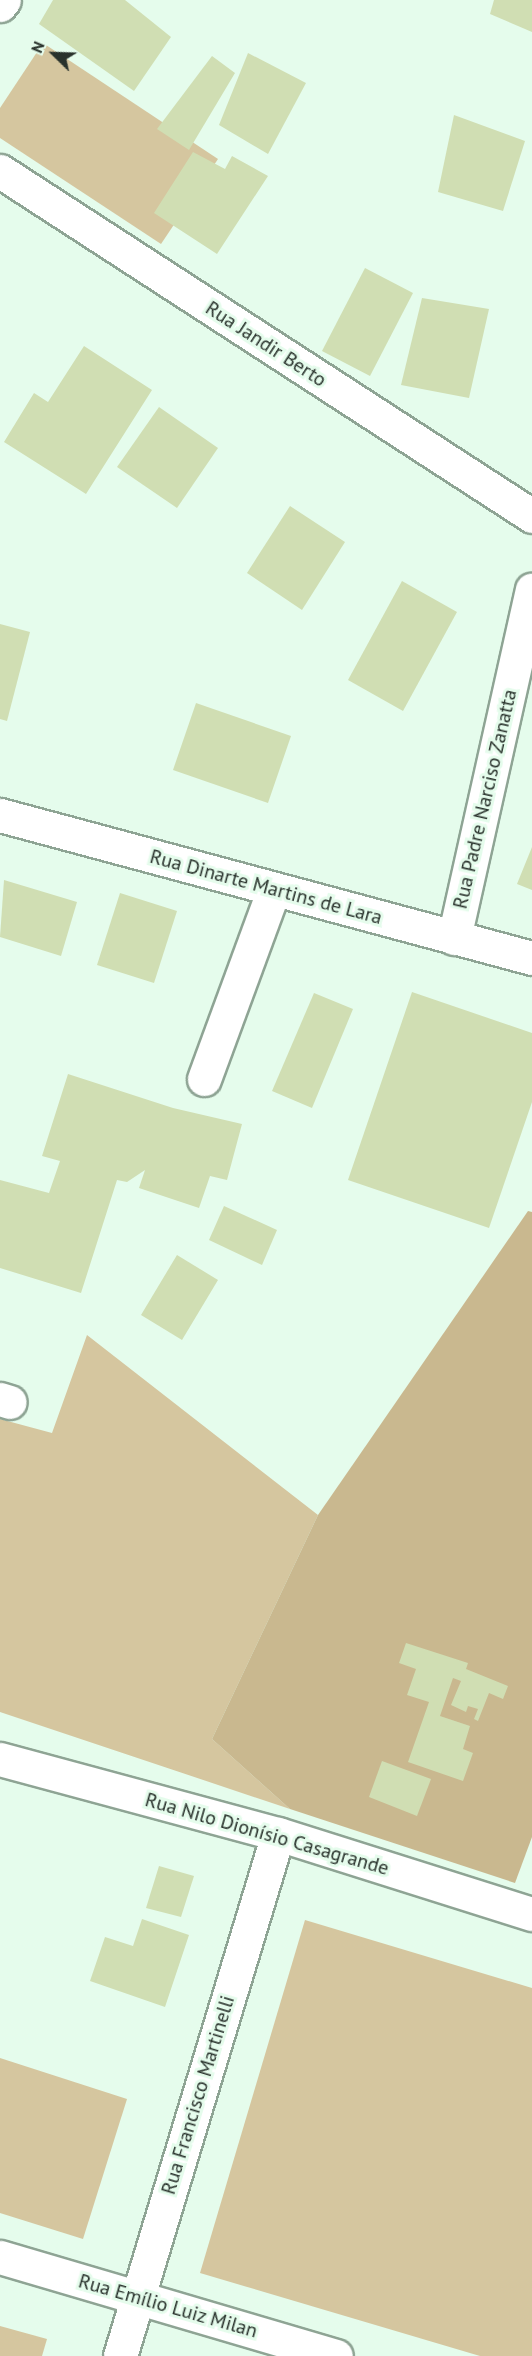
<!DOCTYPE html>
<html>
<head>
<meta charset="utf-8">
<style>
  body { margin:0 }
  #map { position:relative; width:532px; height:2356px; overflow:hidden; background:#e5fcec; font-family:"PT Sans",sans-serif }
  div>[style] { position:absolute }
  .green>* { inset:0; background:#d5c69f }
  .forest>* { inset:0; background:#c9b88f }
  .building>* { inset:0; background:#d0deb3 }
  .roads { filter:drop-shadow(2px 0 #8ea494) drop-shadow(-2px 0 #8ea494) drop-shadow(0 2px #8ea494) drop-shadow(0 -2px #8ea494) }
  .minor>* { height:33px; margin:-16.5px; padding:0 16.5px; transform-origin:16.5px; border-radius:16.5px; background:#fff }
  span { translate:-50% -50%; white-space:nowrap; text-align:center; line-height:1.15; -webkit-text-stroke:6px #e5fcec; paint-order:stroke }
  .street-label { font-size:20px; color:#29322c }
  .north { position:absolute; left:24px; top:24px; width:60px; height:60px; -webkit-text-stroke:4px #e5fcec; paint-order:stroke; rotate:293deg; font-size:16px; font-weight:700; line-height:24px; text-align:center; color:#29322c }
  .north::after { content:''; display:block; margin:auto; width:21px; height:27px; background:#29322c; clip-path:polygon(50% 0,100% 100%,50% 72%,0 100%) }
</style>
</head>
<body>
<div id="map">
  <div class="green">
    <i style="clip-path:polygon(43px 43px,218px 159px,161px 244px,0 138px,0 108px)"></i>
    <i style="clip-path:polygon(87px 1335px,318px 1515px,212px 1739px,290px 1809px,0 1712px,0 1419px,52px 1433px)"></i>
    <i style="clip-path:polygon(305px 1920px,532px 1988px,532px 2356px,480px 2356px,200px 2273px)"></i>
    <i style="clip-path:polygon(0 2058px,127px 2099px,83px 2239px,0 2213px)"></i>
    <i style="clip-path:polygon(0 2326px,47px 2339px,42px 2356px,0 2356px)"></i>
  </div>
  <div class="forest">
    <i style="clip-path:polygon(528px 1211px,532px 1212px,532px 1837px,515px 1883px,290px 1809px,212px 1739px,318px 1515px)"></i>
  </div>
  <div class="building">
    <i style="clip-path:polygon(53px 0,125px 0,171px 37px,134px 91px,39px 24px)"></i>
    <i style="clip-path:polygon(494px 0,532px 0,532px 32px,490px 14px)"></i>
    <i style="clip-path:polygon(248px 53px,306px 83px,268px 154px,219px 125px)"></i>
    <i style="clip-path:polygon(212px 56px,235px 73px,189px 150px,157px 129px)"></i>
    <i style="clip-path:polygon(454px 115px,525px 141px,503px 211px,438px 192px)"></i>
    <i style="clip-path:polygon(193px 152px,225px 169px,232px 156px,268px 176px,217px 254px,154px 213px)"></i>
    <i style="clip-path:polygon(365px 268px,413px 293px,370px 376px,322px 351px)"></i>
    <i style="clip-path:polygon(422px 298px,489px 309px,469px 398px,401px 385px)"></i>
    <i style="clip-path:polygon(84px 346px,152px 390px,86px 494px,4px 442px,34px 393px,48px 402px)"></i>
    <i style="clip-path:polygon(159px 407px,218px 448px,177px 508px,117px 467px)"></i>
    <i style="clip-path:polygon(290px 506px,345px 542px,302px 610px,247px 573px)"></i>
    <i style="clip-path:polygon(402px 581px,457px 612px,403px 711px,348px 680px)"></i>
    <i style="clip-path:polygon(0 624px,30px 632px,7px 721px,0 719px)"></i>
    <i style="clip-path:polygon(196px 703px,291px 736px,268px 803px,173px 770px)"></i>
    <i style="clip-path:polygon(532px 847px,532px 890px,517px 884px)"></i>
    <i style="clip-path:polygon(4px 880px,77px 902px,61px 956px,0 937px)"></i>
    <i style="clip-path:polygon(120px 893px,177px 911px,154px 983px,97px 965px)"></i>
    <i style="clip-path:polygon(412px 992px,532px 1033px,532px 1102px,489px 1228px,348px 1180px)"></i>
    <i style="clip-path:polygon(314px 993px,353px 1009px,312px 1108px,272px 1091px)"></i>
    <i style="clip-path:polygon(68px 1074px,173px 1108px,242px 1124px,227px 1180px,210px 1176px,199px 1208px,139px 1188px,145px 1170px,127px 1182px,117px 1180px,81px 1293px,0 1268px,0 1180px,49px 1193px,60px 1161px,42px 1156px)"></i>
    <i style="clip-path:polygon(224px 1206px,277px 1230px,262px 1265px,209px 1240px)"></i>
    <i style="clip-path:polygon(177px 1255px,218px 1280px,182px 1340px,141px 1315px)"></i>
    <i style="clip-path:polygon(406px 1643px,468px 1663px,466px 1669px,508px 1686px,503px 1699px,489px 1693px,478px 1721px,474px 1719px,478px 1709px,468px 1706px,466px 1712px,451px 1705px,461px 1681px,453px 1678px,440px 1716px,470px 1726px,463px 1749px,473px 1753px,463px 1781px,408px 1762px,429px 1702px,407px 1695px,416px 1669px,399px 1663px)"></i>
    <i style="clip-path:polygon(382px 1761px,431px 1779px,417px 1816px,369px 1797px)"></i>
    <i style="clip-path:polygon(159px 1866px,194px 1876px,181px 1917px,146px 1908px)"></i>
    <i style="clip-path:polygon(142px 1919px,189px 1935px,165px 2007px,90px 1981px,105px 1937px,133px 1946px)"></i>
  </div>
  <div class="roads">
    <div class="minor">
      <i style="left:0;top:5px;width:6px;rotate:-51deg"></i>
      <i style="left:0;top:171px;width:634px;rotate:32.96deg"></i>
      <i style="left:0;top:815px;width:551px;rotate:15.05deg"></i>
      <i style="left:454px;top:938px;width:357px;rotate:-77.4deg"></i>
      <i style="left:204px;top:1079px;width:202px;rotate:-69.8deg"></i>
      <i style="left:0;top:1399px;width:10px;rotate:17deg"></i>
      <i style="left:0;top:1759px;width:288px;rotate:15.1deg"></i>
      <i style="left:278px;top:1834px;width:266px;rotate:17.5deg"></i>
      <i style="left:0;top:2257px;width:350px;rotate:16.4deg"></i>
      <i style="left:120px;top:2356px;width:545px;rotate:-73.16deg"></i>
    </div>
  </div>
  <div class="street-label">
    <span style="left:266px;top:344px;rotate:33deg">Rua Jandir Berto</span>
    <span style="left:485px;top:799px;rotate:-77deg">Rua Padre Narciso Zanatta</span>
    <span style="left:266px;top:887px;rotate:15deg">Rua Dinarte Martins de Lara</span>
    <span style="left:267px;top:1834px;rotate:16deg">Rua Nilo Dionísio Casagrande</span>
    <span style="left:198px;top:2095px;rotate:-73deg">Rua Francisco Martinelli</span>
    <span style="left:168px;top:2306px;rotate:16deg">Rua Emílio Luiz Milan</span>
  </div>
  <div class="north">N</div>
</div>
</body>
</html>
